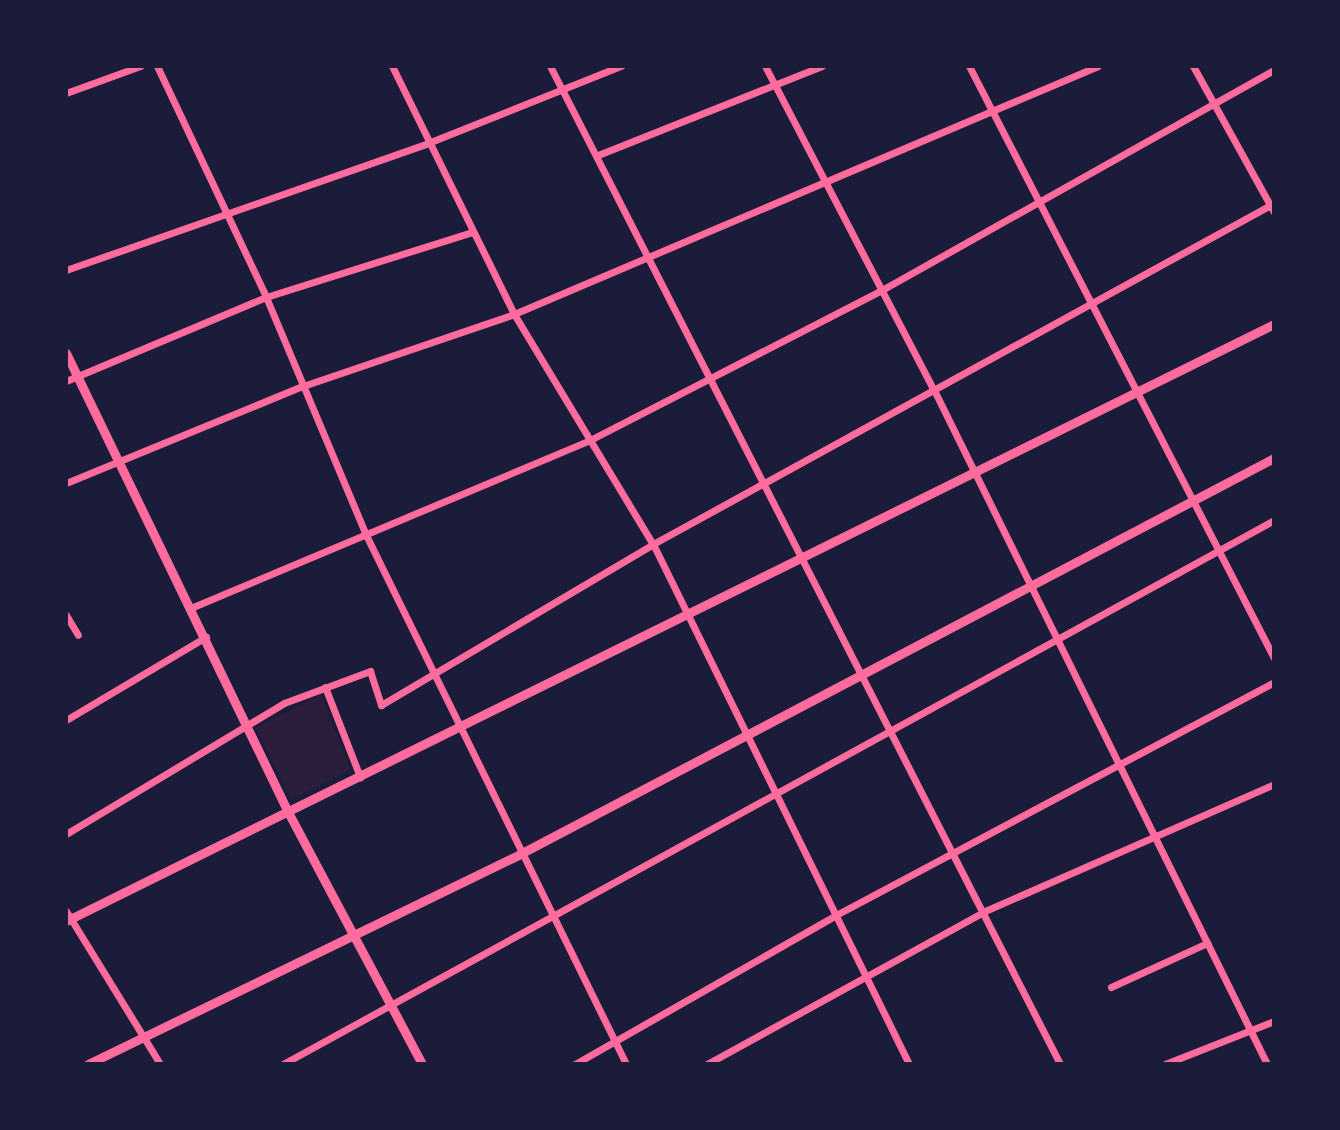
<!DOCTYPE html>
<html>
<head>
<meta charset="utf-8">
<style>
  body { margin:0 }
  #map { position:relative; width:1340px; height:1130px; overflow:hidden; background:#1b1b3a; font-family:Georgia,serif }
  div>[style] { position:absolute }
  .green>* { inset:0; background:#2a1e3b }
  .minor>* { height:7px; margin:-3.5px; padding:0 3.5px; transform-origin:3.5px; border-radius:3.5px; background:#ff6b9d }
  .tertiary>* { height:9px; margin:-4.5px; padding:0 4.5px; transform-origin:4.5px; border-radius:4.5px; background:#ff6b9d }
  span { translate:-50% -50%; white-space:nowrap; text-align:center; line-height:1.15; -webkit-text-stroke:6px #1b1b3a; paint-order:stroke }
  .frame { position:absolute; inset:0; border:68px solid #1b1b3a; pointer-events:none }
</style>
</head>
<body>
<div id="map">
  <div class="green">
    <i style="clip-path:polygon(321px 694px,351px 770px,291px 800px,256px 728px)"></i>
  </div>
  <div class="minor">
    <i style="left:157px;top:66px;width:255px;rotate:64.7deg"></i>
    <i style="left:266px;top:297px;width:256px;rotate:67.2deg"></i>
    <i style="left:365px;top:533px;width:592px;rotate:63.82deg"></i>
    <i style="left:392px;top:66px;width:276px;rotate:63.8deg"></i>
    <i style="left:514px;top:314px;width:269px;rotate:58.9deg"></i>
    <i style="left:653px;top:544px;width:580px;rotate:63.79deg"></i>
    <i style="left:550px;top:66px;width:1121px;rotate:62.93deg"></i>
    <i style="left:765px;top:66px;width:368px;rotate:62.5deg"></i>
    <i style="left:935px;top:392px;width:750px;rotate:63.71deg"></i>
    <i style="left:969px;top:66px;width:666px;rotate:62.74deg"></i>
    <i style="left:1193px;top:66px;width:167px;rotate:61deg"></i>
    <i style="left:66px;top:93px;width:79px;rotate:-20deg"></i>
    <i style="left:598px;top:155px;width:241px;rotate:-21.7deg"></i>
    <i style="left:66px;top:270px;width:384px;rotate:-19.3deg"></i>
    <i style="left:428px;top:143px;width:208px;rotate:-21.8deg"></i>
    <i style="left:66px;top:381px;width:217px;rotate:-22.8deg"></i>
    <i style="left:266px;top:297px;width:216px;rotate:-17.5deg"></i>
    <i style="left:66px;top:483px;width:256px;rotate:-22.3deg"></i>
    <i style="left:303px;top:386px;width:223px;rotate:-18.8deg"></i>
    <i style="left:514px;top:314px;width:634px;rotate:-23.01deg"></i>
    <i style="left:193px;top:607px;width:428px;rotate:-22.8deg"></i>
    <i style="left:588px;top:441px;width:328px;rotate:-27.2deg"></i>
    <i style="left:880px;top:291px;width:452px;rotate:-29.3deg"></i>
    <i style="left:66px;top:615px;width:23px;rotate:59deg"></i>
    <i style="left:325px;top:687px;width:97px;rotate:68.7deg"></i>
    <i style="left:66px;top:720px;width:163px;rotate:-30.7deg"></i>
    <i style="left:66px;top:834px;width:254px;rotate:-31deg"></i>
    <i style="left:284px;top:703px;width:92px;rotate:-20.4deg"></i>
    <i style="left:370px;top:671px;width:36px;rotate:72deg"></i>
    <i style="left:381px;top:705px;width:316px;rotate:-30.6deg"></i>
    <i style="left:653px;top:544px;width:708px;rotate:-28.77deg"></i>
    <i style="left:66px;top:911px;width:180px;rotate:58.4deg"></i>
    <i style="left:1111px;top:987px;width:106px;rotate:-24.6deg"></i>
    <i style="left:283px;top:1064px;width:1130px;rotate:-28.76deg"></i>
    <i style="left:575px;top:1064px;width:301px;rotate:-29.7deg"></i>
    <i style="left:836px;top:915px;width:496px;rotate:-28deg"></i>
    <i style="left:707px;top:1064px;width:317px;rotate:-28.8deg"></i>
    <i style="left:985px;top:911px;width:316px;rotate:-23.7deg"></i>
    <i style="left:1165px;top:1064px;width:117px;rotate:-21.5deg"></i>
  </div>
  <div class="tertiary">
    <i style="left:66px;top:353px;width:510px;rotate:64.19deg"></i>
    <i style="left:288px;top:812px;width:285px;rotate:62deg"></i>
    <i style="left:66px;top:921px;width:1347px;rotate:-26.3deg"></i>
    <i style="left:88px;top:1064px;width:480px;rotate:-25.9deg"></i>
    <i style="left:520px;top:854px;width:852px;rotate:-27.71deg"></i>
  </div>
  <div class="frame"></div>
</div>
</body>
</html>
